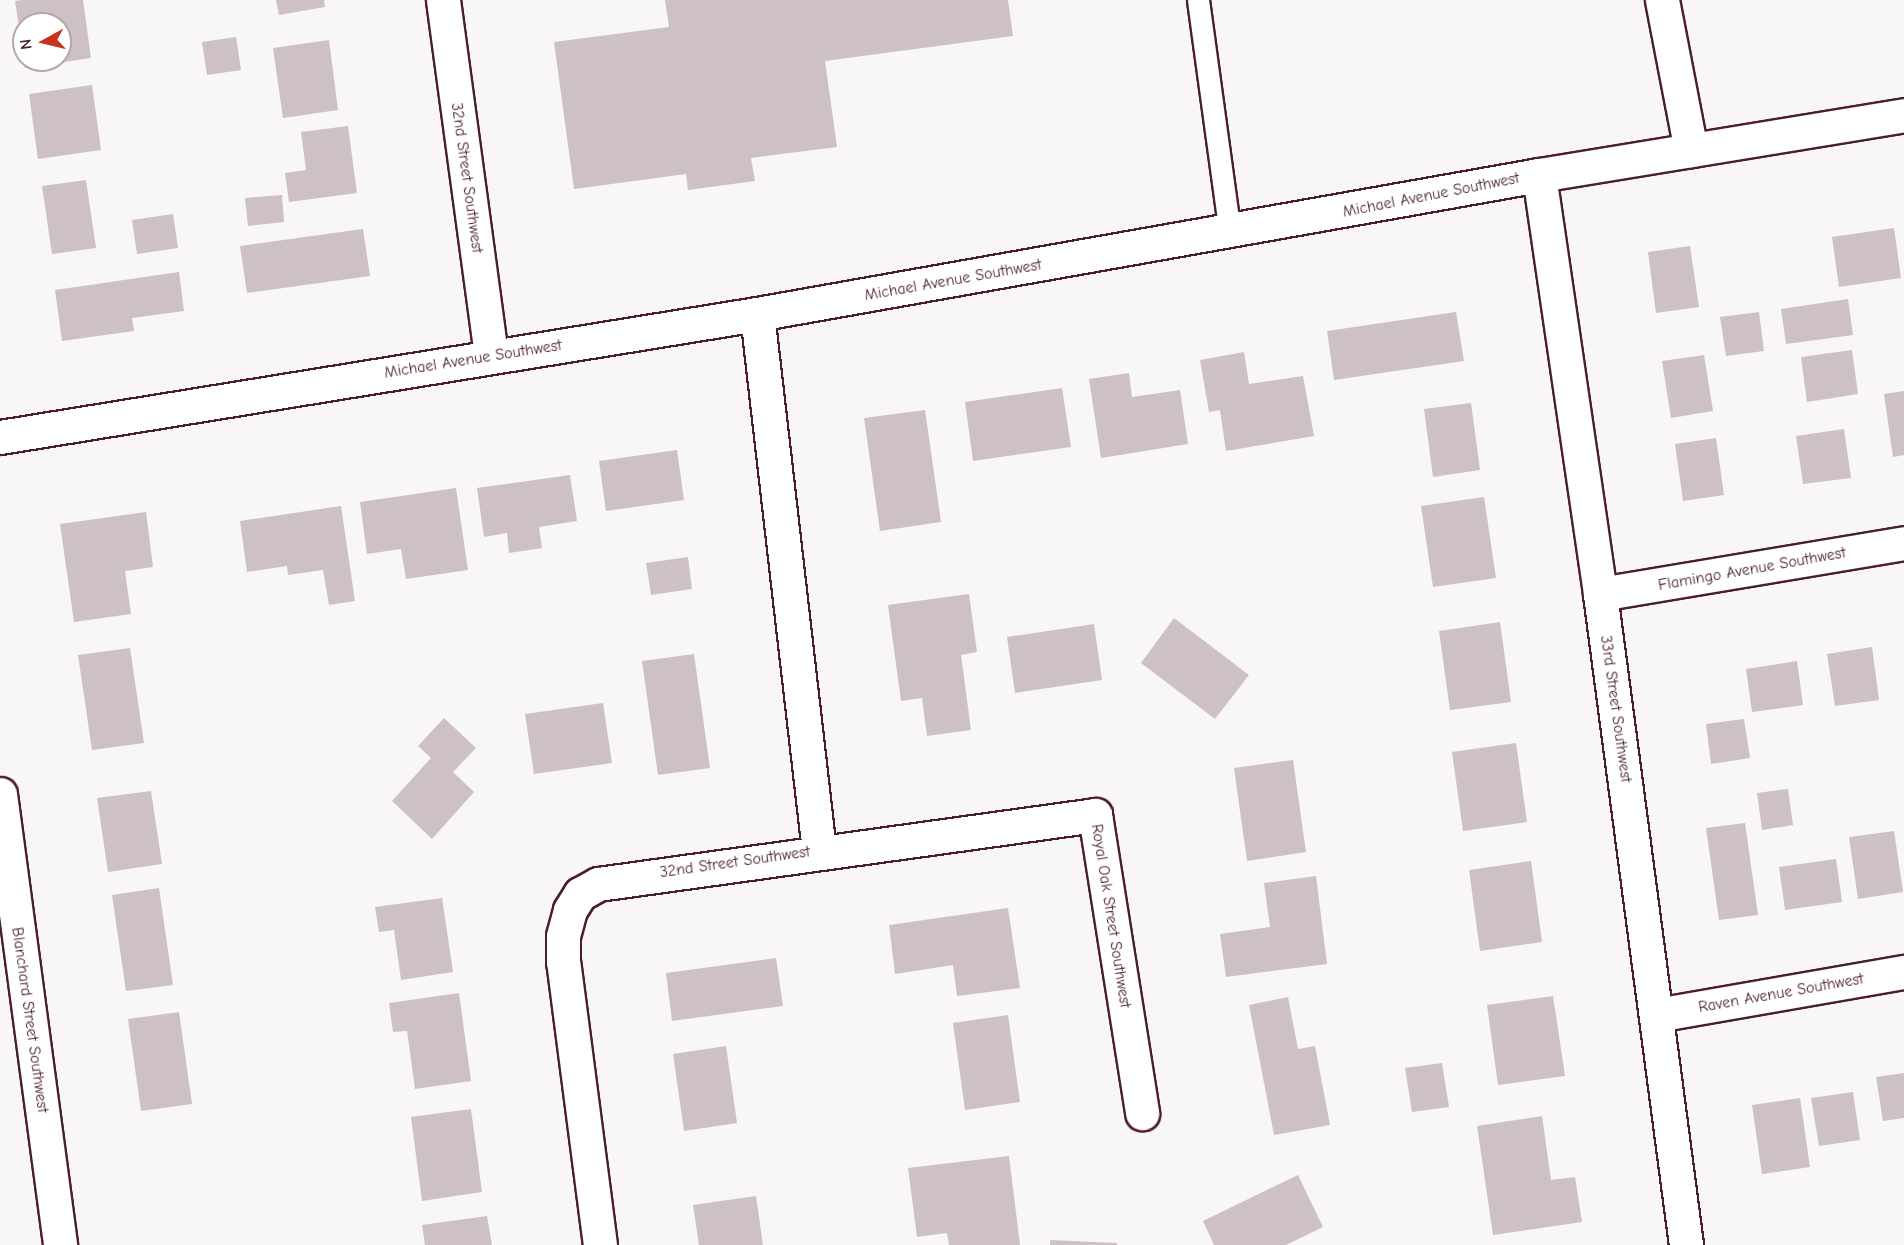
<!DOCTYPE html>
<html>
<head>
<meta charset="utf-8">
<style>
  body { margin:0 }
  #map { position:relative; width:1904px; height:1245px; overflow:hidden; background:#f8f6f7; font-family:"Comic Neue",sans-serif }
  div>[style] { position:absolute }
  .building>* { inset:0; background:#cdc1c4 }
  .roads { filter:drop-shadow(2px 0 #4a1f2b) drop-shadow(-2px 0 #4a1f2b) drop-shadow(0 2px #4a1f2b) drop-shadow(0 -2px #4a1f2b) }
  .lane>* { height:21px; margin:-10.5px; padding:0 10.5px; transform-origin:10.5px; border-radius:10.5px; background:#fff }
  .street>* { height:33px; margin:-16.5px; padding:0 16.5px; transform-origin:16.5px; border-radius:16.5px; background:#fff }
  .secondary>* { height:33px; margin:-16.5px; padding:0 16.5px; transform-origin:16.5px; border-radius:16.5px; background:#fff }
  span { translate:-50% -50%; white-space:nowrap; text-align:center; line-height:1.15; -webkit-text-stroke:4.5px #fff; paint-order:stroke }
  .street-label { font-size:16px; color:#4a1f2b }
  .north { position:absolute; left:12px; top:12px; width:60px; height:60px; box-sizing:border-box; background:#fff; border:2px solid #b7a5aa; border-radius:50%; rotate:262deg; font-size:16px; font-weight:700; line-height:24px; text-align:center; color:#4a1f2b }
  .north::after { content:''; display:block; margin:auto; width:21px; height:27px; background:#c8321e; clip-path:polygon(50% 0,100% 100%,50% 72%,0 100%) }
</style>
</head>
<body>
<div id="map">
  <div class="building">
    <i style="clip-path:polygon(22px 0,83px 0,91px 58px,25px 68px,23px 60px,60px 60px,60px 24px,24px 24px,23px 54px,15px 1px)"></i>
    <i style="clip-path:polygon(276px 0,324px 0,325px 7px,279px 15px)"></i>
    <i style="clip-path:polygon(665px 0,1008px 0,1013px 36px,825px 61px,837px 147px,751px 158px,755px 181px,688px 190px,686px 174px,574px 189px,554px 42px,669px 27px)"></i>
    <i style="clip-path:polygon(236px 37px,241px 70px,207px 75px,202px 42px)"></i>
    <i style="clip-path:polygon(329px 40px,338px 110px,283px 118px,273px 48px)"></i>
    <i style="clip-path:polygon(92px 85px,101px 150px,38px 159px,29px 94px)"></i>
    <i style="clip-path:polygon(348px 126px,357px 193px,289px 202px,285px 173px,306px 170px,301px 132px)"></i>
    <i style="clip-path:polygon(86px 180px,96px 248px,52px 254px,42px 186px)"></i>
    <i style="clip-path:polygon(282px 195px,284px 222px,248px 226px,245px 198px)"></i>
    <i style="clip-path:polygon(173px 214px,178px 248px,137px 254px,132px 220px)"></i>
    <i style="clip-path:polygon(1894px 228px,1901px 278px,1839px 287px,1832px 237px)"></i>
    <i style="clip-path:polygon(363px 229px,370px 276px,247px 293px,240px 246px)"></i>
    <i style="clip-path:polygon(1690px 246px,1699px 307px,1656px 313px,1648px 252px)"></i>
    <i style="clip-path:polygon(179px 272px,184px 311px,132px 318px,134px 331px,62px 341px,55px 290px)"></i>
    <i style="clip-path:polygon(1848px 299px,1853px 335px,1786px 344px,1781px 309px)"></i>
    <i style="clip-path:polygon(1456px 312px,1464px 361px,1334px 380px,1327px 331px)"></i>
    <i style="clip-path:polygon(1759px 312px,1764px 351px,1726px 356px,1720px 317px)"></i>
    <i style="clip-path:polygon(1852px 350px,1858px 394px,1807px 402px,1801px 357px)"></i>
    <i style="clip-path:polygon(1244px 352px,1249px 384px,1303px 376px,1314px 436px,1226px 451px,1220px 410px,1209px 412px,1200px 360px)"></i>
    <i style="clip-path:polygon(1704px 355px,1713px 411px,1671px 418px,1662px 361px)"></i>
    <i style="clip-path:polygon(1129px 373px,1132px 397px,1180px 390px,1188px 444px,1101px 458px,1089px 379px)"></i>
    <i style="clip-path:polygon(1062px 388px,1071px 447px,973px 461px,965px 402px)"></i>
    <i style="clip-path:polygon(1904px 391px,1904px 455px,1893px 457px,1884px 394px)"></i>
    <i style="clip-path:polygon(1471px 403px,1480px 470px,1433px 477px,1424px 409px)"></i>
    <i style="clip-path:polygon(925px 410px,941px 522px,880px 531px,864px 418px)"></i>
    <i style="clip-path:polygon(1844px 429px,1851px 478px,1803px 484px,1796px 436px)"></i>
    <i style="clip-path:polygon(1716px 438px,1724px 495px,1683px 501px,1675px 444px)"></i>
    <i style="clip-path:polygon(677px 450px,684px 500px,606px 511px,599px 461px)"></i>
    <i style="clip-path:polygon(570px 475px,577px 521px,539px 527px,542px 548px,509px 553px,507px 533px,484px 537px,477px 488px)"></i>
    <i style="clip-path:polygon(456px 488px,468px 570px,406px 579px,401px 549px,367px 554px,360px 502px)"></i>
    <i style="clip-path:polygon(1484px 497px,1496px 578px,1433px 587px,1421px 506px)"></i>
    <i style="clip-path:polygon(341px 506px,355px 601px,329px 605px,323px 570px,288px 575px,287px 566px,247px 572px,240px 521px)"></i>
    <i style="clip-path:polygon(146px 512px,153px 567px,125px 571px,131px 614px,74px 622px,60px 524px)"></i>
    <i style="clip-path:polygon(688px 557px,692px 589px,651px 595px,646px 563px)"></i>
    <i style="clip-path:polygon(969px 594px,977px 652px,961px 655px,971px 730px,927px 736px,922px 698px,901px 701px,888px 605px)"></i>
    <i style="clip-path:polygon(1174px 618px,1249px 675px,1215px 719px,1141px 663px)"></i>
    <i style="clip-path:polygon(1500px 622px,1511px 702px,1450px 710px,1439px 631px)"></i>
    <i style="clip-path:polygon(1094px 624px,1102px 680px,1015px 693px,1007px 637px)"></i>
    <i style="clip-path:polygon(1872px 647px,1879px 700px,1835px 706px,1827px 654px)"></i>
    <i style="clip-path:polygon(130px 648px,144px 743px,92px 750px,78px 655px)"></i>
    <i style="clip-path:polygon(694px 654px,710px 768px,658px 775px,642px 661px)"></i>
    <i style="clip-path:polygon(1797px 661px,1803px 705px,1752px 712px,1746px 669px)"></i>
    <i style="clip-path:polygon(603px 703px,612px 763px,534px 774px,525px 714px)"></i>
    <i style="clip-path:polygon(444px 718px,476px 748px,453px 772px,474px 792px,432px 839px,392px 801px,431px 758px,418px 746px)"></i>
    <i style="clip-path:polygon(1744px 719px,1750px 758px,1711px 764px,1706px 724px)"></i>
    <i style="clip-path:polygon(1516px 743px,1527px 822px,1463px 831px,1452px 752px)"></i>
    <i style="clip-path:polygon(1293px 760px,1306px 852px,1247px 861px,1234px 768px)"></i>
    <i style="clip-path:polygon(1788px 789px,1793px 825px,1762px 830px,1757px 793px)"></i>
    <i style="clip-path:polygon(151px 791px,162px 864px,108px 872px,97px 798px)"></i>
    <i style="clip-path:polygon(1745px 823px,1758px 915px,1719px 920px,1706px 828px)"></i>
    <i style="clip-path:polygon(1894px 831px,1903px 892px,1858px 899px,1849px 837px)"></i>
    <i style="clip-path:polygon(1836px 859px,1842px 902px,1785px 910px,1779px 867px)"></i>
    <i style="clip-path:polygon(1531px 861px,1542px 942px,1480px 951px,1469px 870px)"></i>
    <i style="clip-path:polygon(1316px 876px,1327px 964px,1226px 977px,1220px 934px,1270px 927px,1264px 883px)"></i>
    <i style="clip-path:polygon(159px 888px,173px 985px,126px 991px,112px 895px)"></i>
    <i style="clip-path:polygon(442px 898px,453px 972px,401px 980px,394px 930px,379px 932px,375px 907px)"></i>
    <i style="clip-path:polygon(1008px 908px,1020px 988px,957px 996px,953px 965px,895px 974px,889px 925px)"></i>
    <i style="clip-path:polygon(776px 958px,783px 1006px,672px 1021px,666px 973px)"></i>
    <i style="clip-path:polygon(459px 993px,471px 1081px,415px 1089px,407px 1031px,393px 1032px,389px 1003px)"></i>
    <i style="clip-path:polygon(1553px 996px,1565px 1076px,1498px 1085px,1487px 1005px)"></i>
    <i style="clip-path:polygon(1288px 997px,1298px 1049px,1315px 1046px,1330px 1125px,1274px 1135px,1249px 1005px)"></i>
    <i style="clip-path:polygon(179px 1012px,192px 1104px,141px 1111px,128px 1019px)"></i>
    <i style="clip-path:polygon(1008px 1015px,1020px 1102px,965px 1110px,953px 1023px)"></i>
    <i style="clip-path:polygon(726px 1046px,737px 1123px,684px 1131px,673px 1054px)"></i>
    <i style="clip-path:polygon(1442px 1063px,1449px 1107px,1412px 1112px,1405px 1068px)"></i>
    <i style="clip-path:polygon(1904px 1073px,1904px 1118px,1883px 1121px,1876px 1077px)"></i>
    <i style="clip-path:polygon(1853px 1092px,1860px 1140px,1819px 1146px,1811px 1098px)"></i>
    <i style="clip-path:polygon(1800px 1098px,1810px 1167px,1762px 1174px,1752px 1105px)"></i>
    <i style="clip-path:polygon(471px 1109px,482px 1192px,422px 1201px,411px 1117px)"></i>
    <i style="clip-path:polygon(1542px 1116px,1551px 1180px,1575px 1177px,1582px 1222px,1493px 1235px,1477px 1126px)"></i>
    <i style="clip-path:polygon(1009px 1156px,1020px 1245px,949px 1245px,947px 1233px,917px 1237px,908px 1168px)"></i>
    <i style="clip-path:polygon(1298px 1175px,1323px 1227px,1286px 1245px,1214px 1245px,1203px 1221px)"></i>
    <i style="clip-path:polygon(756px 1196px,763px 1245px,699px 1245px,693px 1205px)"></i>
    <i style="clip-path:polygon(487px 1216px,492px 1245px,425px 1245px,422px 1225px)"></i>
    <i style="clip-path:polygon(1050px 1240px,1117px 1243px,1117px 1245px,1050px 1245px)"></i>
  </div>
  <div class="roads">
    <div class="lane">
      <i style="left:1198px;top:0;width:235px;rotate:82.2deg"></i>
    </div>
    <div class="street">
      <i style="left:443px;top:0;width:359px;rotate:82.3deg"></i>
      <i style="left:1662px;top:0;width:153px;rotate:79.1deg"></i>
      <i style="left:1539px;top:175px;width:423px;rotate:81.7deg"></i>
      <i style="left:1600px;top:594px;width:657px;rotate:82.47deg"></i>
      <i style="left:757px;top:314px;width:541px;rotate:83.41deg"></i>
      <i style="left:1600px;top:594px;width:308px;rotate:-9.5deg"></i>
      <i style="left:0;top:794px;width:455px;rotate:82.4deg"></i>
      <i style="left:1657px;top:1015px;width:251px;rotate:-9.9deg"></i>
      <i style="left:600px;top:1245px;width:285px;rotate:-97.4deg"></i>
      <i style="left:563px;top:962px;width:26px;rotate:-90deg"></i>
      <i style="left:563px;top:936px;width:27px;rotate:-75deg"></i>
      <i style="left:570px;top:910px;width:19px;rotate:-58deg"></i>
      <i style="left:580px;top:894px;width:21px;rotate:-29deg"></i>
      <i style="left:598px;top:884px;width:502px;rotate:-7.9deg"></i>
      <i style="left:1095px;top:815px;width:302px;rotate:81deg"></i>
    </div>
    <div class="secondary">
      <i style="left:0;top:437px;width:767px;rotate:-9.23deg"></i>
      <i style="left:757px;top:314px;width:794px;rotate:-10.08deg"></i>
      <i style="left:1539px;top:175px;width:370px;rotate:-9.3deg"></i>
    </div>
  </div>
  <div class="street-label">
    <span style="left:467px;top:178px;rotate:82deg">32nd Street Southwest</span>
    <span style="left:1431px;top:195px;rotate:-11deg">Michael Avenue Southwest</span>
    <span style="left:953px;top:280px;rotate:-10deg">Michael Avenue Southwest</span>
    <span style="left:473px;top:359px;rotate:-9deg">Michael Avenue Southwest</span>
    <span style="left:1752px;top:569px;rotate:-10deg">Flamingo Avenue Southwest</span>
    <span style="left:1616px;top:709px;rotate:82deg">33rd Street Southwest</span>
    <span style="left:735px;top:862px;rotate:-8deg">32nd Street Southwest</span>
    <span style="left:1111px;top:916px;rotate:81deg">Royal Oak Street Southwest</span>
    <span style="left:1781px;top:993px;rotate:-10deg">Raven Avenue Southwest</span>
    <span style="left:30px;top:1020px;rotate:82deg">Blanchard Street Southwest</span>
  </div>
  <div class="north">N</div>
</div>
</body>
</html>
